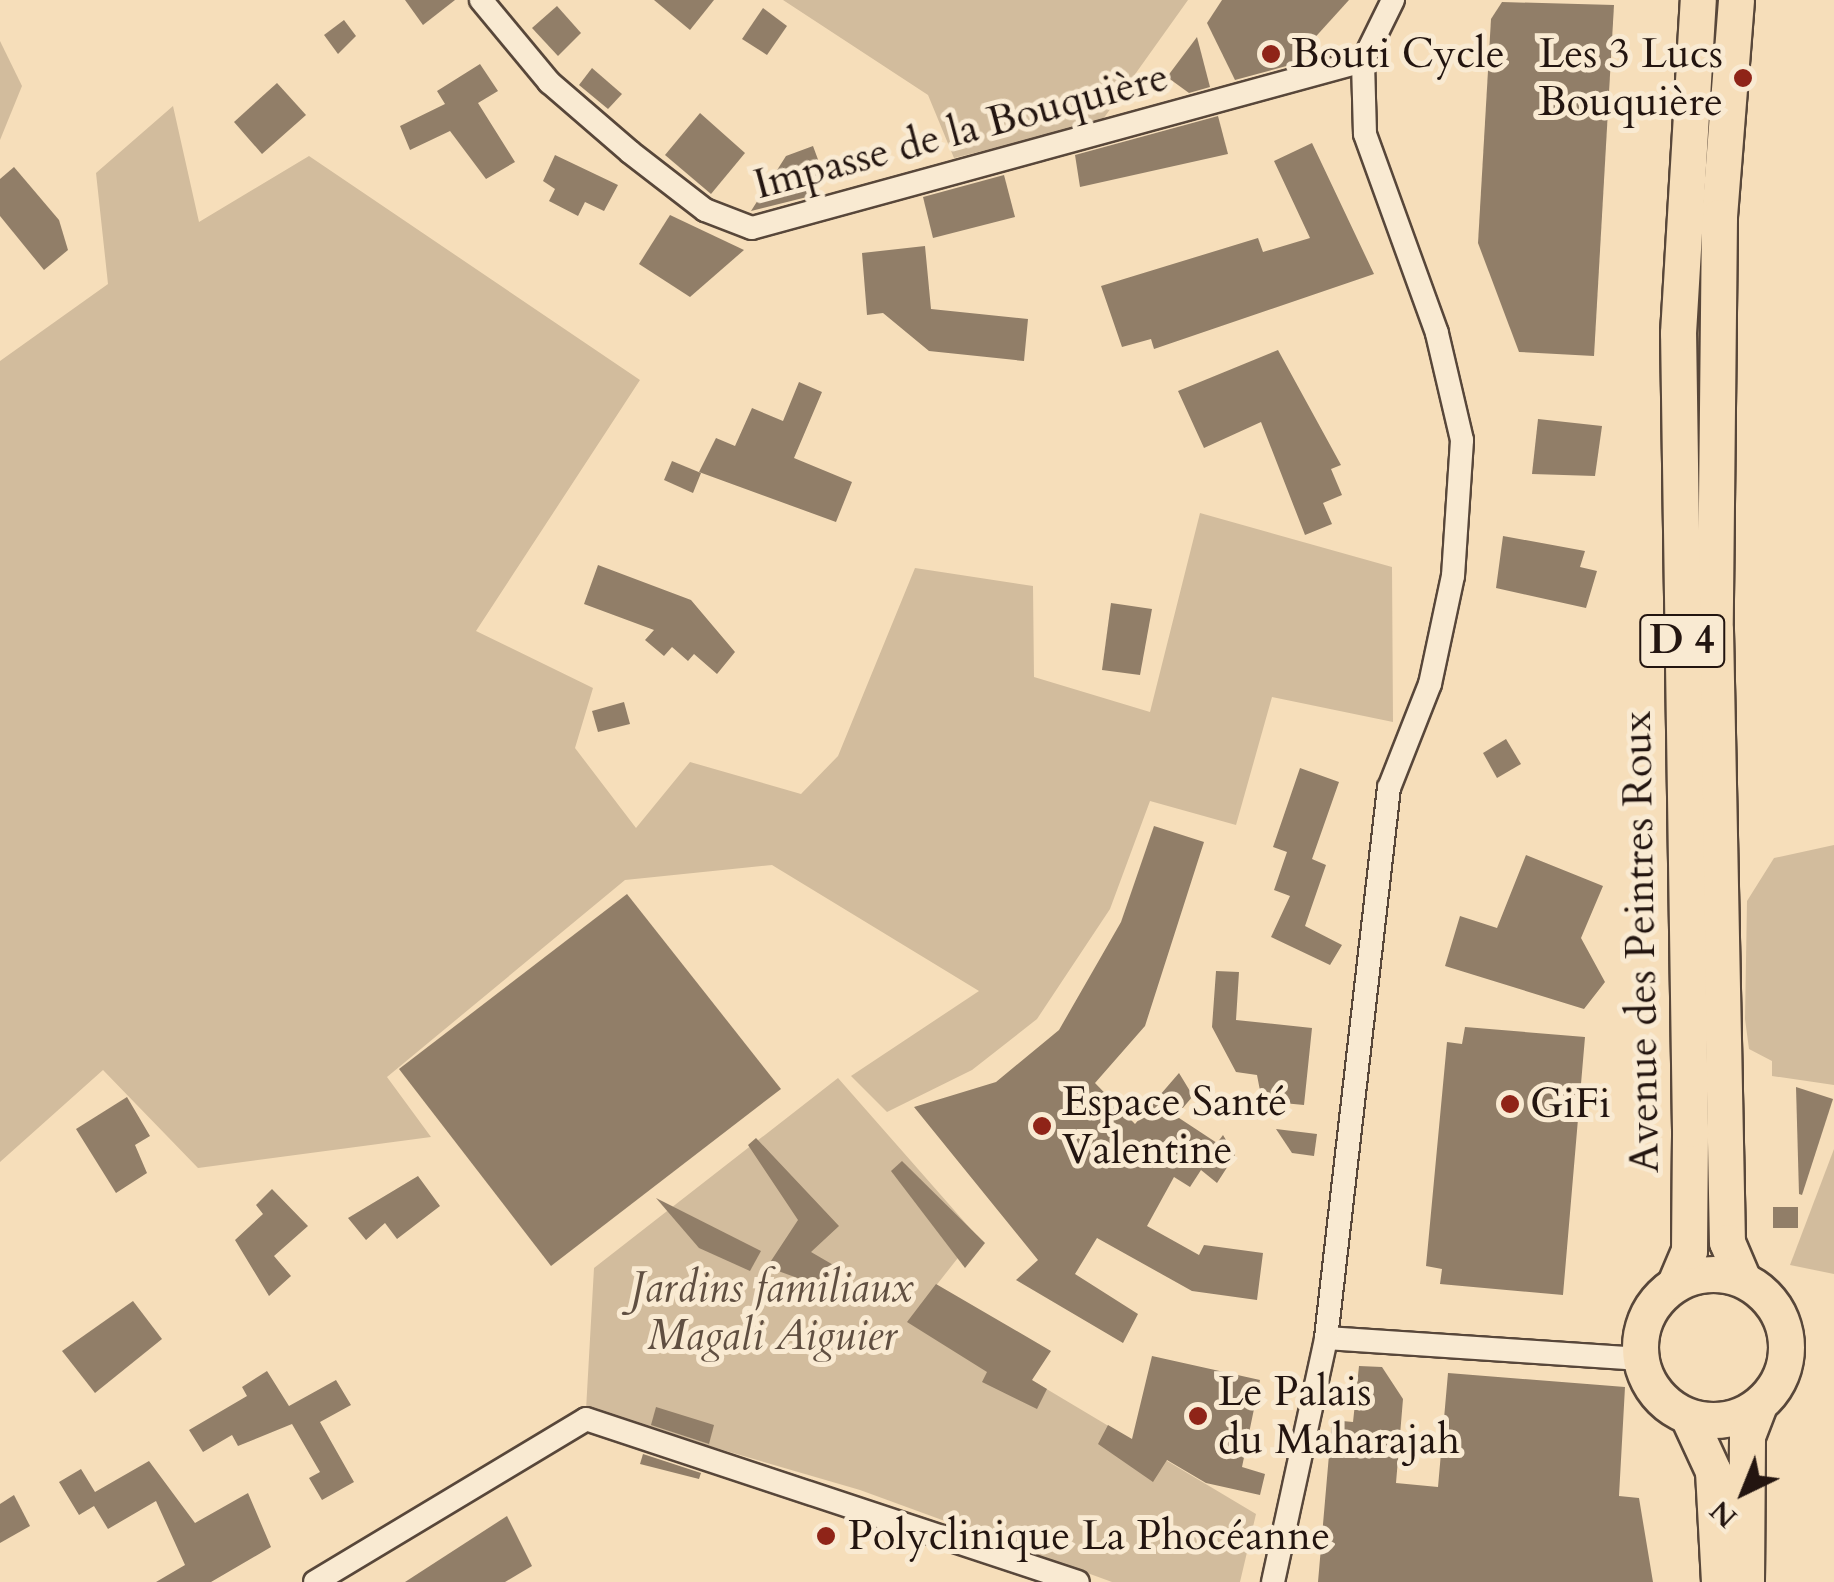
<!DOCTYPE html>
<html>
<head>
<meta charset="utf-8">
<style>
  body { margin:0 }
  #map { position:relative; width:1834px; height:1582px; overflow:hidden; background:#f6deba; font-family:Cardo,serif }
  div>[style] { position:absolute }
  .green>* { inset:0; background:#d2bc9d }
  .building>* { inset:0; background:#917e68 }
  .roads { filter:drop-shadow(2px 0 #58473a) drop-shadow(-2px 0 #58473a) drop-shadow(0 2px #58473a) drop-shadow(0 -2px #58473a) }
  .street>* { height:22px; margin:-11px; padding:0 11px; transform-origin:11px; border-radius:11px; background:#f9ead2 }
  .primary>* { height:35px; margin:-17.5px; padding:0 17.5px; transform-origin:17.5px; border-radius:17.5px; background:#f6deba }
  .primary>.ring { margin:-17.5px; padding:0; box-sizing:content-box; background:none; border:35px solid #f6deba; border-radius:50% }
  .dots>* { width:28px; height:28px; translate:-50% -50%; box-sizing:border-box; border:5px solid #f9ead2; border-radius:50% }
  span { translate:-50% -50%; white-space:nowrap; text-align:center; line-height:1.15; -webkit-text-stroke:10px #f9ead2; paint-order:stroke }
  .shield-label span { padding:2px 8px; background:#f9ead2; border:2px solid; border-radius:8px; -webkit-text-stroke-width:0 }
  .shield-label { font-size:40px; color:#231510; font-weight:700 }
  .poi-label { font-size:42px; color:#231510 }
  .left { translate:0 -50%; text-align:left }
  .right { translate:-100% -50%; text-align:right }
  .street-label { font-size:42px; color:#231510 }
  .park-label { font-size:42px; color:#604f41; font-style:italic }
  .north { position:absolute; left:1694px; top:1442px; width:100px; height:100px; -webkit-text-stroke:8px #f9ead2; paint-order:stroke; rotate:223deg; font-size:28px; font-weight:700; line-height:40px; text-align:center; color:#231510 }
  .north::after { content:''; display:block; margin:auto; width:35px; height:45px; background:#231510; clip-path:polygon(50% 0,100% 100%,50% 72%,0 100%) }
</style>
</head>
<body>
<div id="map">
  <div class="green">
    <i style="clip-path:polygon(783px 0,1188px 0,1101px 122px,954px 158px,928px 95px)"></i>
    <i style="clip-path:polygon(0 41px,22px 86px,0 140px)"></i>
    <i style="clip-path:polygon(173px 106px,199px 222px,309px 156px,640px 380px,476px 631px,593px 688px,575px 748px,636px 828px,690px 762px,801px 794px,838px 756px,915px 568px,1033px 586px,1034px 677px,1150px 712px,1200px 513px,1392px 567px,1393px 722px,1272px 697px,1236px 825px,1150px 801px,1110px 909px,1037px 1019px,972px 1070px,887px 1112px,851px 1076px,979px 991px,772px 865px,625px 880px,387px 1077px,431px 1137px,198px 1168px,103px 1070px,0 1162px,0 361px,108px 284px,96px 173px)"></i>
    <i style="clip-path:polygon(1834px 845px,1834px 1085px,1772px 1076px,1772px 1061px,1749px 1049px,1745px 1019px,1747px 901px,1774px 858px)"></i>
    <i style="clip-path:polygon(838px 1078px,976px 1235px,916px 1311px,1256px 1514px,1240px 1582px,1112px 1582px,860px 1490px,586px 1410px,594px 1268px)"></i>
    <i style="clip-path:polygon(1834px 1149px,1834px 1274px,1790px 1265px)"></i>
  </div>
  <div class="building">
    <i style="clip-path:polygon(405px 0,455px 0,423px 25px)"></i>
    <i style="clip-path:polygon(654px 0,714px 0,690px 30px)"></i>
    <i style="clip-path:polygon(1222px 0,1349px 0,1290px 65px,1235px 80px,1207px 23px)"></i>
    <i style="clip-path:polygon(1502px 2px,1614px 5px,1594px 356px,1519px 352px,1478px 243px,1491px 19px)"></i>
    <i style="clip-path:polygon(557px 6px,581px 33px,558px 56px,532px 28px)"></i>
    <i style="clip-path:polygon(763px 8px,787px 26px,767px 55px,742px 39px)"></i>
    <i style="clip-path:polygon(344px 20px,356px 36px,338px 54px,324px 35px)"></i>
    <i style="clip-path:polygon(1197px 37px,1210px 87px,1189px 93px,1167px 77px)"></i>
    <i style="clip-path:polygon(480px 64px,498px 91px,478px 103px,515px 162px,486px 179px,450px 131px,410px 150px,400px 126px,445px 104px,437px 91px)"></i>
    <i style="clip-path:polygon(592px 68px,622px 94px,608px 109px,579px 85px)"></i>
    <i style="clip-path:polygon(277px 83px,306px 115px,262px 154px,234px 122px)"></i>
    <i style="clip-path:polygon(700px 113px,745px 153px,711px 194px,665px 155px)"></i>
    <i style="clip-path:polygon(1218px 116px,1228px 154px,1080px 187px,1075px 155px)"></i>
    <i style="clip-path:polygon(1312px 143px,1374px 274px,1154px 349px,1151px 339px,1122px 347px,1101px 286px,1258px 238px,1263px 252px,1310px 238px,1274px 161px)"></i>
    <i style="clip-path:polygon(813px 146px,823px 173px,805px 180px,811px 196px,751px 211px,786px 156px)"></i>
    <i style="clip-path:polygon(555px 155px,618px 185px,604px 211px,585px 202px,578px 216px,549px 201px,555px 189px,543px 181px)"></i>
    <i style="clip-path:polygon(14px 167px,59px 220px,68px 250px,44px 270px,0 216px,0 179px)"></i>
    <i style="clip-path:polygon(1004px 175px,1015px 217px,933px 238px,923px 197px)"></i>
    <i style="clip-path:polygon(670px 215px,744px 250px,690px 297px,639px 264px)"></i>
    <i style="clip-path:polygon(925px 246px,931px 309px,1028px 319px,1024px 361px,929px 351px,883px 313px,867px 315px,862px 253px)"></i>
    <i style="clip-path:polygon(1278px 350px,1341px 465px,1331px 469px,1342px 495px,1323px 503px,1332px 524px,1305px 535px,1261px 422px,1204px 448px,1178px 391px)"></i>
    <i style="clip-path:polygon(799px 382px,822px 392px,794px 458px,852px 482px,836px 522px,699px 472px,716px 438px,735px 446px,752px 408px,783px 421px)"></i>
    <i style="clip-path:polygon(1538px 419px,1602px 426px,1595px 476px,1532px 474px)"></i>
    <i style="clip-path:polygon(672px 461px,701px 473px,693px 493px,664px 480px)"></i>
    <i style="clip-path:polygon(1503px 536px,1585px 551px,1580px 567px,1597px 571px,1586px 608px,1496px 588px)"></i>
    <i style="clip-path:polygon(598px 565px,691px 600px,735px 652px,717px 674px,694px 654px,688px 661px,672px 647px,664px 656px,645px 640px,654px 630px,584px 604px)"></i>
    <i style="clip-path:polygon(1111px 603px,1152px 609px,1140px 675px,1102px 670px)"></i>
    <i style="clip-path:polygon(624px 702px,630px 724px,598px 732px,592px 711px)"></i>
    <i style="clip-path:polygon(1506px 739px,1521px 764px,1497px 778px,1483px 753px)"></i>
    <i style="clip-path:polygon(1300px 768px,1339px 782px,1312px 859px,1326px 865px,1305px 926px,1342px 945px,1330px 965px,1271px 937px,1290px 896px,1274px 890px,1287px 852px,1273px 847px)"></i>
    <i style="clip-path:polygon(1154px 826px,1204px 842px,1145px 1026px,1095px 1083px,1135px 1124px,1179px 1073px,1193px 1096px,1176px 1116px,1217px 1143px,1223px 1135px,1235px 1155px,1217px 1183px,1201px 1170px,1190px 1187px,1174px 1177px,1147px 1226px,1199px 1255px,1204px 1245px,1263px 1253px,1257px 1300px,1192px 1291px,1097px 1238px,1075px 1274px,1138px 1314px,1123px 1343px,1016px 1280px,1038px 1260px,914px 1107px,996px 1082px,1059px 1030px,1121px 922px)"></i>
    <i style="clip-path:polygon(1526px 855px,1603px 886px,1581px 938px,1605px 982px,1584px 1009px,1445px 966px,1460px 916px,1497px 928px)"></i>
    <i style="clip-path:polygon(627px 894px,781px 1089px,551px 1266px,399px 1069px)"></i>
    <i style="clip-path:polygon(1216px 971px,1239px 972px,1236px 1020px,1312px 1028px,1304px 1105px,1262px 1101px,1257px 1075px,1236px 1072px,1212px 1027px)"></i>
    <i style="clip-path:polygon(1465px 1027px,1585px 1037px,1563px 1295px,1440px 1284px,1442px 1269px,1426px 1266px,1447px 1042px,1462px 1044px)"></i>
    <i style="clip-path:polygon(1796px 1087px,1833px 1099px,1802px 1195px,1799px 1194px)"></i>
    <i style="clip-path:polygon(127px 1097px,150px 1136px,135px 1145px,147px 1173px,116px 1193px,76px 1129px)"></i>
    <i style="clip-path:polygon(1276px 1129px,1317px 1134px,1314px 1156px,1292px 1153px)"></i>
    <i style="clip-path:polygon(756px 1138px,839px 1226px,811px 1252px,842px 1270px,831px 1290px,767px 1267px,798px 1220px,748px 1145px)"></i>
    <i style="clip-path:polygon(902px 1161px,985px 1243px,965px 1268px,891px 1171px)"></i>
    <i style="clip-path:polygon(418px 1176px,440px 1206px,397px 1239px,385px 1223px,366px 1240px,348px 1218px)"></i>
    <i style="clip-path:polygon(272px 1189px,308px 1226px,274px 1256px,291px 1276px,269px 1296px,235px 1240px,263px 1214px,256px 1205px)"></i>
    <i style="clip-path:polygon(656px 1198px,761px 1251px,750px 1271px,699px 1248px)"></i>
    <i style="clip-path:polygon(1773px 1207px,1798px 1207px,1798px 1228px,1773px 1228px)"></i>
    <i style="clip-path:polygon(936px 1284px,1051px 1351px,1032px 1380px,1047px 1389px,1037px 1409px,982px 1382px,987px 1372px,907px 1322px)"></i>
    <i style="clip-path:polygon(133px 1301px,162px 1339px,95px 1393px,62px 1351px)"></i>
    <i style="clip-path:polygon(1152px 1356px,1260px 1380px,1242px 1467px,1265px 1474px,1260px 1495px,1206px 1483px,1167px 1460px,1153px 1482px,1098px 1444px,1108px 1425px,1132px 1439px)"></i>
    <i style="clip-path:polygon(1359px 1366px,1382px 1367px,1403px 1399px,1396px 1483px,1438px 1487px,1448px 1373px,1625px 1387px,1619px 1496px,1639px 1498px,1653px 1582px,1318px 1582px,1332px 1420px,1353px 1422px)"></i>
    <i style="clip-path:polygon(267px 1371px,289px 1406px,336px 1380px,351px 1405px,320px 1422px,354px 1482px,322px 1500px,309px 1478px,320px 1472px,292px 1424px,238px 1446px,232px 1435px,203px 1452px,189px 1430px,247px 1396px,242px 1387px)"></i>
    <i style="clip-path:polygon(656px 1407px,714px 1425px,709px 1444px,651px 1425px)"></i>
    <i style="clip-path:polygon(643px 1454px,701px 1473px,699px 1479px,640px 1464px)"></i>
    <i style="clip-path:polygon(149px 1461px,195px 1523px,248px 1493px,271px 1547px,211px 1582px,156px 1582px,185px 1565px,156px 1501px,108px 1529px,94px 1506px,79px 1515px,59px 1482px,81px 1469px,95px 1492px)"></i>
    <i style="clip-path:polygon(14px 1495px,30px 1526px,0 1543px,0 1504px)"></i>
    <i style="clip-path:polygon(507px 1516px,532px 1566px,505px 1582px,405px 1582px)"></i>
  </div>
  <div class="roads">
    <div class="street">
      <i style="left:481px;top:0;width:107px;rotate:50.3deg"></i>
      <i style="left:549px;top:82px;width:107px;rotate:40.8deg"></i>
      <i style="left:630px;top:152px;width:95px;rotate:37.7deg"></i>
      <i style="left:705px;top:210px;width:50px;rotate:21deg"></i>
      <i style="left:752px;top:228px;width:633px;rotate:-15.29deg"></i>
      <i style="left:1326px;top:1338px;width:316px;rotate:3.8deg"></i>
      <i style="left:315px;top:1582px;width:316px;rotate:-31deg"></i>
      <i style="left:586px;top:1419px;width:518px;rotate:18.33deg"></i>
      <i style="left:1273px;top:1582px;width:250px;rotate:-77.7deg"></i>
      <i style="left:1326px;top:1338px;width:554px;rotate:-83.47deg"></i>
      <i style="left:1389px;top:788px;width:112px;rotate:-68.5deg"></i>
      <i style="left:1430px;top:684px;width:110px;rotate:-78deg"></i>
      <i style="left:1453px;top:576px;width:136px;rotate:-86.2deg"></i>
      <i style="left:1462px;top:440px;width:110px;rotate:-103.2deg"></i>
      <i style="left:1437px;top:333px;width:212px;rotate:-109.9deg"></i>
      <i style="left:1365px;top:134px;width:73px;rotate:-91.6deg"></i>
      <i style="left:1363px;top:61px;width:68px;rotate:-63.8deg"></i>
    </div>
    <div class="primary">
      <i style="left:1736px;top:0;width:218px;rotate:94.5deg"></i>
      <i style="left:1719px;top:217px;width:413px;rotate:90.6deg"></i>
      <i style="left:1715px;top:630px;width:612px;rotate:88.88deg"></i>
      <i style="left:1727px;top:1242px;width:39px;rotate:67deg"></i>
      <i class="ring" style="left:1640px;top:1274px;width:111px;height:111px"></i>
      <i style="left:1676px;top:1281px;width:33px;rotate:-67deg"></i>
      <i style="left:1689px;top:1251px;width:122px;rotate:-89.5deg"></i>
      <i style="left:1690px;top:1129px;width:796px;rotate:-90.86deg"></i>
      <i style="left:1678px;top:333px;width:334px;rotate:-86.6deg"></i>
      <i style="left:1689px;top:1419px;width:57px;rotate:65.2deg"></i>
      <i style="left:1713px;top:1471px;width:111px;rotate:86.9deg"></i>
      <i style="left:1746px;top:1582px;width:146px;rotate:-89.6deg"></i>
      <i style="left:1747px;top:1436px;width:33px;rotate:-69deg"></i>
    </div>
  </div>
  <div class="dots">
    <i style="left:1271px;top:54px;background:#8f2418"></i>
    <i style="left:1743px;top:78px;background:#8f2418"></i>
    <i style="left:1510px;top:1104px;background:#8f2418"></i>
    <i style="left:1042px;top:1126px;background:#8f2418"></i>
    <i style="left:1198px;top:1416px;background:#8f2418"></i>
    <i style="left:826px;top:1536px;background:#8f2418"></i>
  </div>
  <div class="shield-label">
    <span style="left:1682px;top:641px">D 4</span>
  </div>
  <div class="poi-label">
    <span class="left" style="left:1291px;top:54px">Bouti Cycle</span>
    <span class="right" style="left:1723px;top:78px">Les 3 Lucs<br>Bouquière</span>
    <span class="left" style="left:1062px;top:1126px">Espace Santé<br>Valentine</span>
    <span class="left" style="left:1530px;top:1104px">GiFi</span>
    <span class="left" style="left:1218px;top:1416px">Le Palais<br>du Maharajah</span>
    <span class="left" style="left:848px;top:1536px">Polyclinique La Phocéanne</span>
  </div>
  <div class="street-label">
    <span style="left:961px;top:131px;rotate:-15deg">Impasse de la Bouquière</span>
    <span style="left:1641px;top:942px;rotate:-91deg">Avenue des Peintres Roux</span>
  </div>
  <div class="park-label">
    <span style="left:772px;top:1312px">Jardins familiaux<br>Magali Aiguier</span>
  </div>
  <div class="north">N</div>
</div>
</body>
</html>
